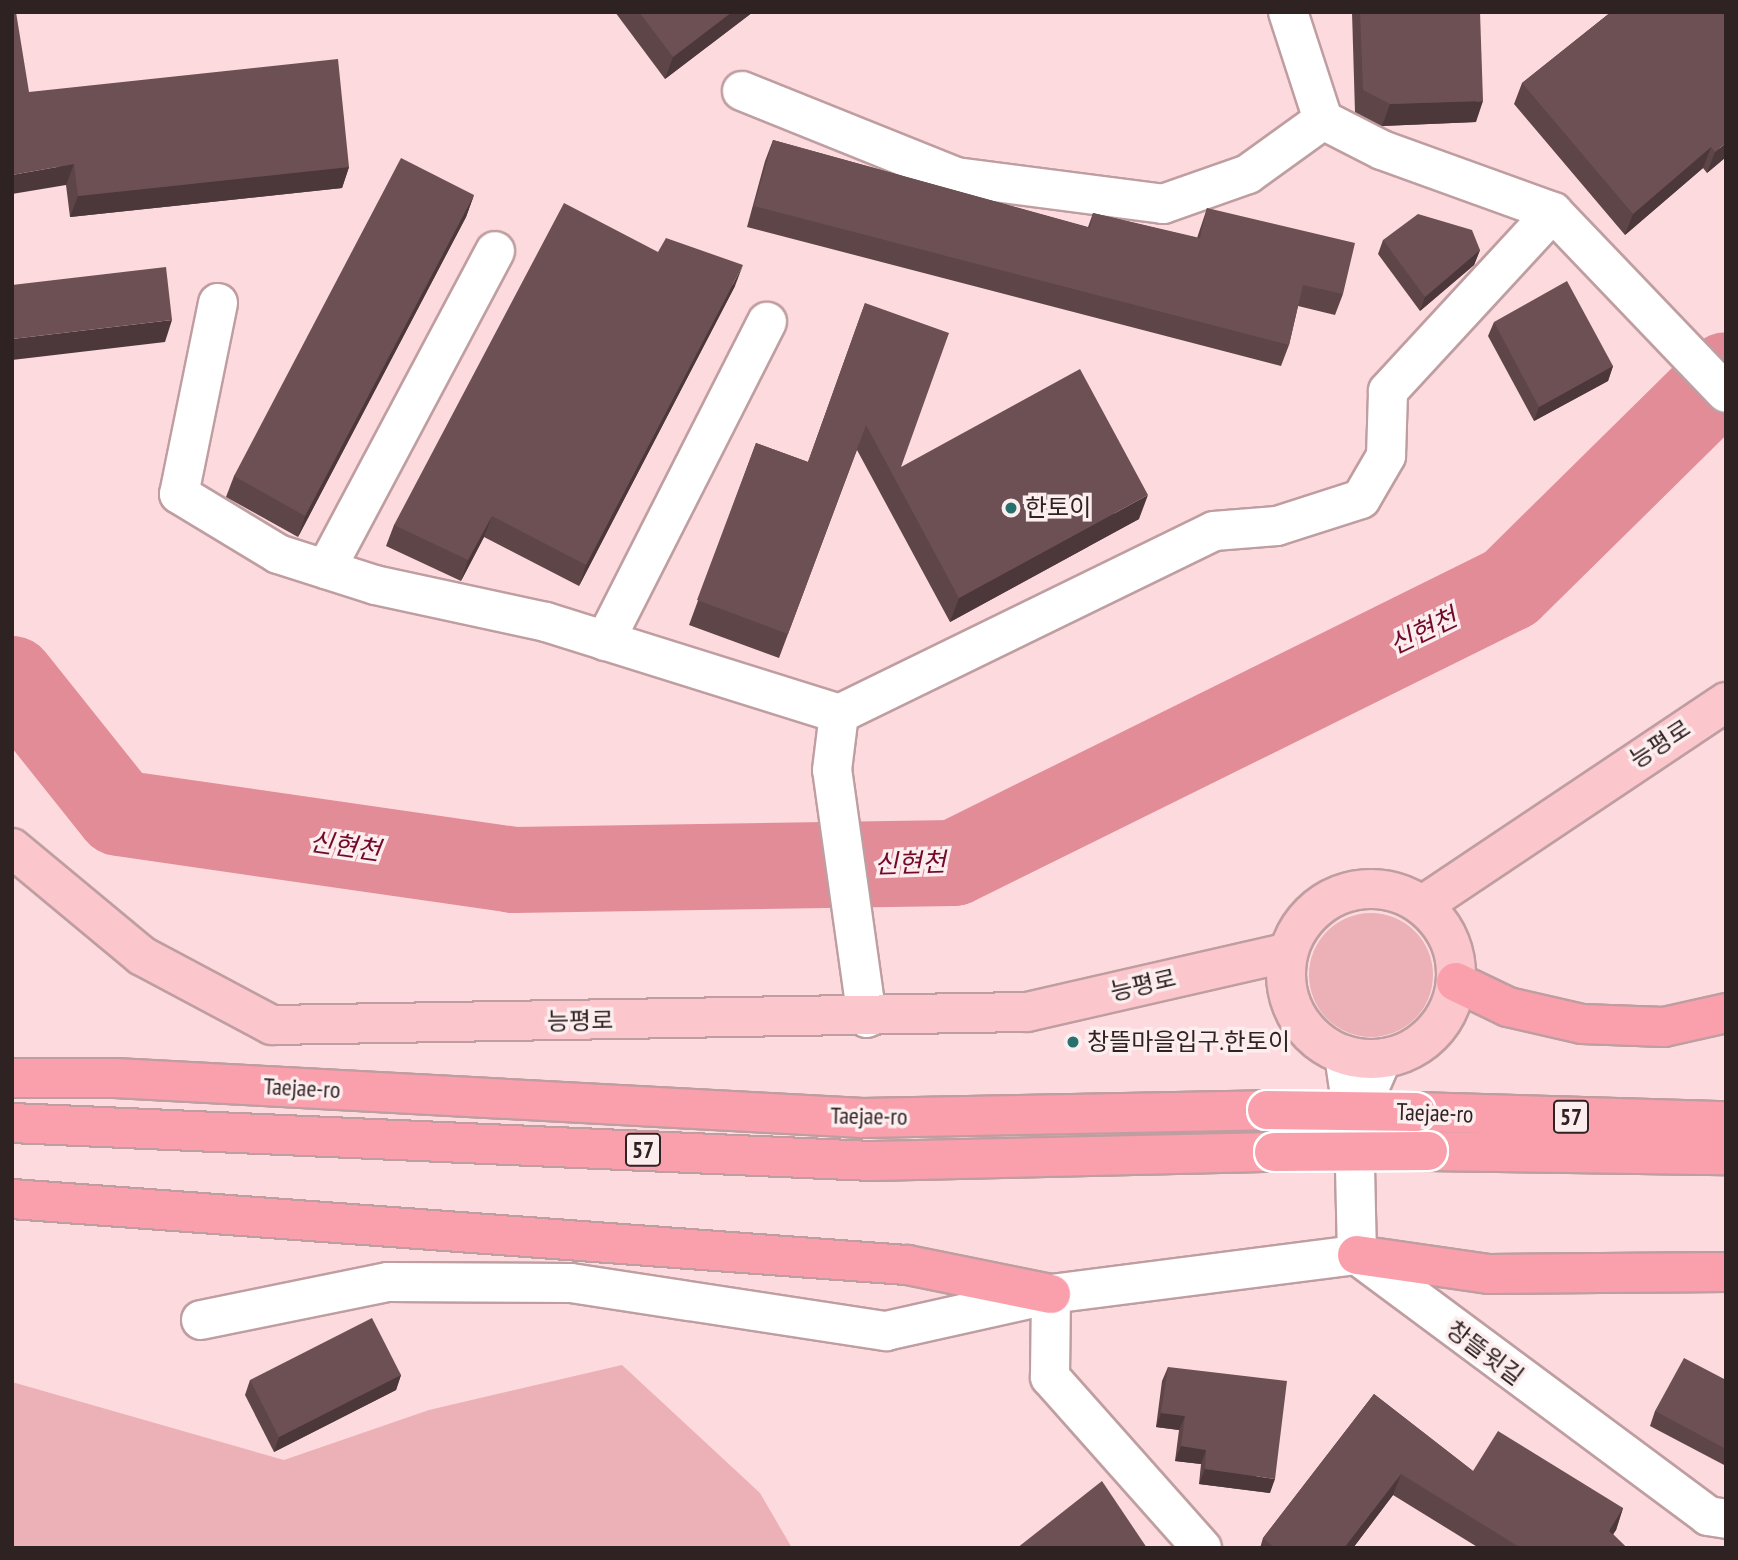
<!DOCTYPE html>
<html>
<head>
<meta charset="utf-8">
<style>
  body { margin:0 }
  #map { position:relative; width:1738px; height:1560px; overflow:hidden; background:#fddadd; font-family:"PT Sans Narrow","Noto Sans KR",sans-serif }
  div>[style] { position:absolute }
  .green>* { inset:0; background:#ecb0b7 }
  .round { border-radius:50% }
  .river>* { height:86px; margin:-43px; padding:0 43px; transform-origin:43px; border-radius:43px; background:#e18c97 }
  .roads { filter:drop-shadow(2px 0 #bf9ea1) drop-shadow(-2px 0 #bf9ea1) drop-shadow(0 2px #bf9ea1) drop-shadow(0 -2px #bf9ea1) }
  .minor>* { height:38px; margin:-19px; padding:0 19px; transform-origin:19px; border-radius:19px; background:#fff }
  .major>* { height:38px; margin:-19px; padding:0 19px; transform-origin:19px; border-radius:19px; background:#fcc6cd }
  .major>.ring { margin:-19px; padding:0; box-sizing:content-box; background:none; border:38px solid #fcc6cd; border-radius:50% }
  .highway>* { height:38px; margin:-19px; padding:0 19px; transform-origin:19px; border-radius:19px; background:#faa0ac }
  .bridges { filter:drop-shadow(2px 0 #fff) drop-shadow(-2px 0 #fff) drop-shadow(0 2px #fff) drop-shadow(0 -2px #fff) }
  .highway-bridge>* { height:38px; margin:-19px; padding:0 19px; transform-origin:19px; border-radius:19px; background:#faa0ac }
  .wall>* { inset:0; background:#5e4547 }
  .shaded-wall>* { inset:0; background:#4c383a }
  .building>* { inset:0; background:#6d5053 }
  .dots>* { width:19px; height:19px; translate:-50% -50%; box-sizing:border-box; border:4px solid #fcedef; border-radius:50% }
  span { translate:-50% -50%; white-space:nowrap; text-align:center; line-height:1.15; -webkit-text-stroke:7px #fcedef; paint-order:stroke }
  .shield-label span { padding:2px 5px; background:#fcedef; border:2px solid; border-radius:5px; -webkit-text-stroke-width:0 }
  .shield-label { font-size:23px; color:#2f2223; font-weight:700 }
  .poi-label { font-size:24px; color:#2f2223 }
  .left { translate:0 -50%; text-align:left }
  .street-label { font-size:24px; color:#2f2223 }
  .water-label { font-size:26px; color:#72092a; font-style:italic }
  .frame { position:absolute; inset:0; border:14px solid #2f2223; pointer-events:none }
</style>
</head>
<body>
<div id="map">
  <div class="green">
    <i class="round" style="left:1309px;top:913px;width:124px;height:124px"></i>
    <i style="clip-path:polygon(622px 1365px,760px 1493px,792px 1548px,12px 1548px,12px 1382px,284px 1460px,429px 1410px)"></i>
  </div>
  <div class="river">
    <i style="left:12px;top:679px;width:171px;rotate:51.4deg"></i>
    <i style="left:119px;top:813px;width:398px;rotate:8.2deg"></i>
    <i style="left:513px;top:870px;width:441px;rotate:-0.9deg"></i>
    <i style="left:954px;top:863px;width:620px;rotate:-26.32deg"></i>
    <i style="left:1510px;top:588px;width:303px;rotate:-44.6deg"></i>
  </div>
  <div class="roads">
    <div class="minor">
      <i style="left:1288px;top:12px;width:114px;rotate:72deg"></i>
      <i style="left:1323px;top:120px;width:66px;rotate:27deg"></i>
      <i style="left:1382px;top:150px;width:182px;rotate:19.9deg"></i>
      <i style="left:1553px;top:212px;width:250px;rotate:46.3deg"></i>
      <i style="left:742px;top:91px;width:231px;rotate:21.9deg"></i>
      <i style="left:956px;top:177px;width:209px;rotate:7.4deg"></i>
      <i style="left:1163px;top:204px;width:90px;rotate:-19.4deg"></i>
      <i style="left:1248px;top:174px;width:92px;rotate:-35.8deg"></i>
      <i style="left:218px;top:303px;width:195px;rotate:101.5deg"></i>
      <i style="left:179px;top:494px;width:116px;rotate:31.2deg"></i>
      <i style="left:278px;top:554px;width:102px;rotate:17.7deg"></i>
      <i style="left:375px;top:585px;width:175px;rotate:12.2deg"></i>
      <i style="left:546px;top:622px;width:307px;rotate:17.4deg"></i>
      <i style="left:326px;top:569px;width:360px;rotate:-62deg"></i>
      <i style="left:605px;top:641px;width:358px;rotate:-63.1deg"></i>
      <i style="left:867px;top:1018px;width:250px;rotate:-98deg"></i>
      <i style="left:832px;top:770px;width:56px;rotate:-82.9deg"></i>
      <i style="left:839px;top:714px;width:417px;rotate:-26deg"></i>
      <i style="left:1214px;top:531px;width:63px;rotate:-4.5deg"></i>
      <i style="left:1277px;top:526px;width:88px;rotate:-17.8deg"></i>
      <i style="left:1361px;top:499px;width:50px;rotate:-59.8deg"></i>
      <i style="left:1386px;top:456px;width:65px;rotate:-88.2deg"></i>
      <i style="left:1388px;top:391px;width:243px;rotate:-47.3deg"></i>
      <i style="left:1344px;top:1055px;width:69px;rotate:81.6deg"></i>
      <i style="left:1354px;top:1123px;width:132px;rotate:88.7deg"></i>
      <i style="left:1357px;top:1255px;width:437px;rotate:36.6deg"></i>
      <i style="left:1708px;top:1516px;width:18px;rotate:9deg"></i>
      <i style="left:1354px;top:1123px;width:70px;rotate:-66.4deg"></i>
      <i style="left:1051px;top:1294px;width:83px;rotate:90.7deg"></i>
      <i style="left:1050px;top:1377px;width:229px;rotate:48.4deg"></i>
      <i style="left:201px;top:1320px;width:191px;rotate:-11.5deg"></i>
      <i style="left:388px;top:1282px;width:183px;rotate:0.3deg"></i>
      <i style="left:571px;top:1283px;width:319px;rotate:8.7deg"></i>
      <i style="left:886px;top:1331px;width:169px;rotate:-12.6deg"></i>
      <i style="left:1051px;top:1294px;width:308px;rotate:-7.3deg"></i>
    </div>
    <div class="major">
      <i style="left:12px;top:848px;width:169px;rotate:39.7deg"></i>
      <i style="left:142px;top:956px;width:147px;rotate:28deg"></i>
      <i style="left:272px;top:1025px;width:755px;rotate:-0.99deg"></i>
      <i style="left:1027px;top:1012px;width:268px;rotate:-12.9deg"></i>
      <i class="ring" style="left:1286px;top:889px;width:132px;height:132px"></i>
      <i style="left:1423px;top:905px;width:365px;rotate:-33.8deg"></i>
    </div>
    <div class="highway">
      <i style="left:1456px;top:982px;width:58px;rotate:25.7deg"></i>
      <i style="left:1508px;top:1007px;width:76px;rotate:12.9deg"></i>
      <i style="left:1582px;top:1024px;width:82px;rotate:2.1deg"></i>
      <i style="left:1664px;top:1027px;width:64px;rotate:-12.7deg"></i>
      <i style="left:12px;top:1078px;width:103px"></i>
      <i style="left:115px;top:1078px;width:749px;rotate:3.06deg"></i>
      <i style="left:863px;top:1118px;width:404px;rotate:-1.1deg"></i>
      <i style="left:1416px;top:1112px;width:310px;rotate:1.7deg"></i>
      <i style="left:12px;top:1123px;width:861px;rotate:2.53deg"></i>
      <i style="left:872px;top:1161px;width:402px;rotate:-1.3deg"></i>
      <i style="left:1428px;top:1151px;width:298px;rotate:0.8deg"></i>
      <i style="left:12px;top:1199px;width:897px;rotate:4.22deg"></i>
      <i style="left:907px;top:1265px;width:147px;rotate:11.4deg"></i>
      <i style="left:1357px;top:1255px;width:133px;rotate:8.2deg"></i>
      <i style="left:1489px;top:1274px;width:237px;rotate:-0.5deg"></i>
    </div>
  </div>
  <div class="bridges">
    <div class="highway-bridge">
      <i style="left:1267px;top:1110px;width:149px;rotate:0.8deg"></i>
      <i style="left:1274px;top:1152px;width:154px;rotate:-0.4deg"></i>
    </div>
  </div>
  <div class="wall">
    <i style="clip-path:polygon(615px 12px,753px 12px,665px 79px)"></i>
    <i style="clip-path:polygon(1352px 12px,1480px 12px,1476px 122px,1382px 126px,1355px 112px)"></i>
    <i style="clip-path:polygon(1611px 12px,1726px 157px,1707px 173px,1703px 168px,1625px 235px,1514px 104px,1522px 83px)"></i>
    <i style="clip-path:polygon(29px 92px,349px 167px,342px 188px,70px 217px,66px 185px)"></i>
    <i style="clip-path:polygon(773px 140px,1088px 227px,1093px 213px,1197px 238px,1207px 208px,1343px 294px,1335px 315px,1298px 306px,1289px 345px,1281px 366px,747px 227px,765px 161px)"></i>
    <i style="clip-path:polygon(474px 195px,466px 217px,298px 537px,226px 497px,234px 476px)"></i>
    <i style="clip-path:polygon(1383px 240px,1480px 250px,1474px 265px,1420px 311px,1378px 254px)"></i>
    <i style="clip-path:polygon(658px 252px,735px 286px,579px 586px,484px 537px,461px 581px,386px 546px,394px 525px)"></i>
    <i style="clip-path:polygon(865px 303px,901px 467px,1139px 519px,950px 622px,857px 450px,779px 658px,689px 625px,756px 443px,808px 462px)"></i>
    <i style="clip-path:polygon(1494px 322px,1613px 366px,1608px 381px,1534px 421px,1488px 336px)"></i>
    <i style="clip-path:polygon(1168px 1367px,1270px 1493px,1199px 1484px,1201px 1464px,1175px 1461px,1179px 1430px,1156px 1427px,1162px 1381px)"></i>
    <i style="clip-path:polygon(401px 1375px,396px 1390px,274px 1452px,245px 1395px,250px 1380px)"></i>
    <i style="clip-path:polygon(1726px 1380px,1726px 1466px,1650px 1426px,1655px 1411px)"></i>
    <i style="clip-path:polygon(1374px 1394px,1473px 1471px,1623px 1508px,1616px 1530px,1613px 1534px,1627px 1548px,1479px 1548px,1393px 1495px,1353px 1548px,1260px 1548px,1263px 1538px)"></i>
  </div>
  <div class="shaded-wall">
    <i style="clip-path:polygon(732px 12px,753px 12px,665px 79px,673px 57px)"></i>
    <i style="clip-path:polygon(1483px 101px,1476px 122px,1382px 126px,1390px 104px)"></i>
    <i style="clip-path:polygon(1726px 143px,1726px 157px,1707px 173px,1715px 152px)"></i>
    <i style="clip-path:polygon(1711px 147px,1703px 168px,1625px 235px,1633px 214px)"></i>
    <i style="clip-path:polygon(74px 164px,66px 185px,12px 194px,12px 175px)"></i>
    <i style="clip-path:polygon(349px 167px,342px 188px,70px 217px,78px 196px)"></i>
    <i style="clip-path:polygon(474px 195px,466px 217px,298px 537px,305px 516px)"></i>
    <i style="clip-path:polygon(1480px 250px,1474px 265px,1420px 311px,1425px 297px)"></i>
    <i style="clip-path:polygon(743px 265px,735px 286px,579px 586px,586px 565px)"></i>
    <i style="clip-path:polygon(172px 320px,165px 342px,12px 360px,12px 339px)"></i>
    <i style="clip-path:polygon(1613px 366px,1608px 381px,1534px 421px,1539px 407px)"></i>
    <i style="clip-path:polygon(1148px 495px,1139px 519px,950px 622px,959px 598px)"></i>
    <i style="clip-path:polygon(492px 516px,484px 537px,461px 581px,468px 560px)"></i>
    <i style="clip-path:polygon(401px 1375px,396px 1390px,274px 1452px,279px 1437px)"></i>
    <i style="clip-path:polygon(1161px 1413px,1185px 1416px,1179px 1430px,1156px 1427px)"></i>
    <i style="clip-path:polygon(1181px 1446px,1206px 1450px,1201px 1464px,1175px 1461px)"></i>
    <i style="clip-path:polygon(1205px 1469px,1275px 1479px,1270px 1493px,1199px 1484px)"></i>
    <i style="clip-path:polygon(1401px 1474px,1393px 1495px,1353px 1548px,1344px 1548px)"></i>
    <i style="clip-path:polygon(1623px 1508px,1616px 1530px,1604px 1548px,1609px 1531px)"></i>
  </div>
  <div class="building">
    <i style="clip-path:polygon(12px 12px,16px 12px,29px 92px,338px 59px,349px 167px,78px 196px,74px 164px,12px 175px)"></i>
    <i style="clip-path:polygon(639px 12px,732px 12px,673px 57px)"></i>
    <i style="clip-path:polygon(1360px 12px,1480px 12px,1483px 101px,1390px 104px,1363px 90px)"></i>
    <i style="clip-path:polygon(1611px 12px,1726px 12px,1726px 143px,1715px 152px,1711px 147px,1633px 214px,1522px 83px)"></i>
    <i style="clip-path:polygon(773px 140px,1090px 228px,1093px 213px,1200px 238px,1207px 208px,1355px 243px,1343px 294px,1303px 285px,1289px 345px,754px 206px)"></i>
    <i style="clip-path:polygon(401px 158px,474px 195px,305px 516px,234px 476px)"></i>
    <i style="clip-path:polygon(564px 203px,658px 252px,666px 238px,743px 265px,586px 565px,492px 516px,468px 560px,394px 525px)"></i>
    <i style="clip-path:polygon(1418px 214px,1472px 230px,1480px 250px,1425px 297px,1383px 240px)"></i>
    <i style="clip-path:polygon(166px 267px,172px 320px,12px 339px,12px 285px)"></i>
    <i style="clip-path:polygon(1567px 281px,1613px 366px,1539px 407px,1494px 322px)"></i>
    <i style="clip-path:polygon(865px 303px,949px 333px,901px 467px,1080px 369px,1148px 495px,959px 598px,866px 425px,788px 634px,697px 600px,756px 443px,808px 462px)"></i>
    <i style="clip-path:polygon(372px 1318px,401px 1375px,279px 1437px,250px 1380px)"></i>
    <i style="clip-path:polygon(1684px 1358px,1726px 1380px,1726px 1449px,1655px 1411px)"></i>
    <i style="clip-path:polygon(1168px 1367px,1287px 1381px,1275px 1479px,1205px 1469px,1206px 1450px,1181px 1446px,1185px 1416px,1161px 1413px)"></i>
    <i style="clip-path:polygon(1374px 1394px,1473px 1471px,1498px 1431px,1623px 1508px,1609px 1531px,1627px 1548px,1521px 1548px,1401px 1474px,1344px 1548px,1275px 1548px,1263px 1538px)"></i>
    <i style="clip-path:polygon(1102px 1481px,1147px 1548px,1017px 1548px)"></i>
  </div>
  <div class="dots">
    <i style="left:1011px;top:508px;background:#26706d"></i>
    <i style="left:1073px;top:1042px;background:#26706d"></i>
  </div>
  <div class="shield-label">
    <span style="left:1571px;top:1117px">57</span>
    <span style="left:643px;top:1150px">57</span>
  </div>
  <div class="poi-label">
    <span class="left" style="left:1025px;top:508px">한토이</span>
    <span class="left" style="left:1087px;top:1042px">창뜰마을입구.한토이</span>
  </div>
  <div class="street-label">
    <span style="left:1660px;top:744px;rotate:-33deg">능평로</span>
    <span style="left:1143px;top:985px;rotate:-13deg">능평로</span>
    <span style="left:580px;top:1021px;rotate:-1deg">능평로</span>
    <span style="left:302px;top:1088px;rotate:3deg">Taejae-ro</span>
    <span style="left:1435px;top:1113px;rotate:2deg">Taejae-ro</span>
    <span style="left:869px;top:1116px;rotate:1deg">Taejae-ro</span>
    <span style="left:1485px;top:1353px;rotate:37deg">창뜰윗길</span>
  </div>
  <div class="water-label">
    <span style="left:1423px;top:631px;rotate:-26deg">신현천</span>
    <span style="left:345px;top:846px;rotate:8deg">신현천</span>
    <span style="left:910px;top:863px;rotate:-2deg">신현천</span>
  </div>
  <div class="frame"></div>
</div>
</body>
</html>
